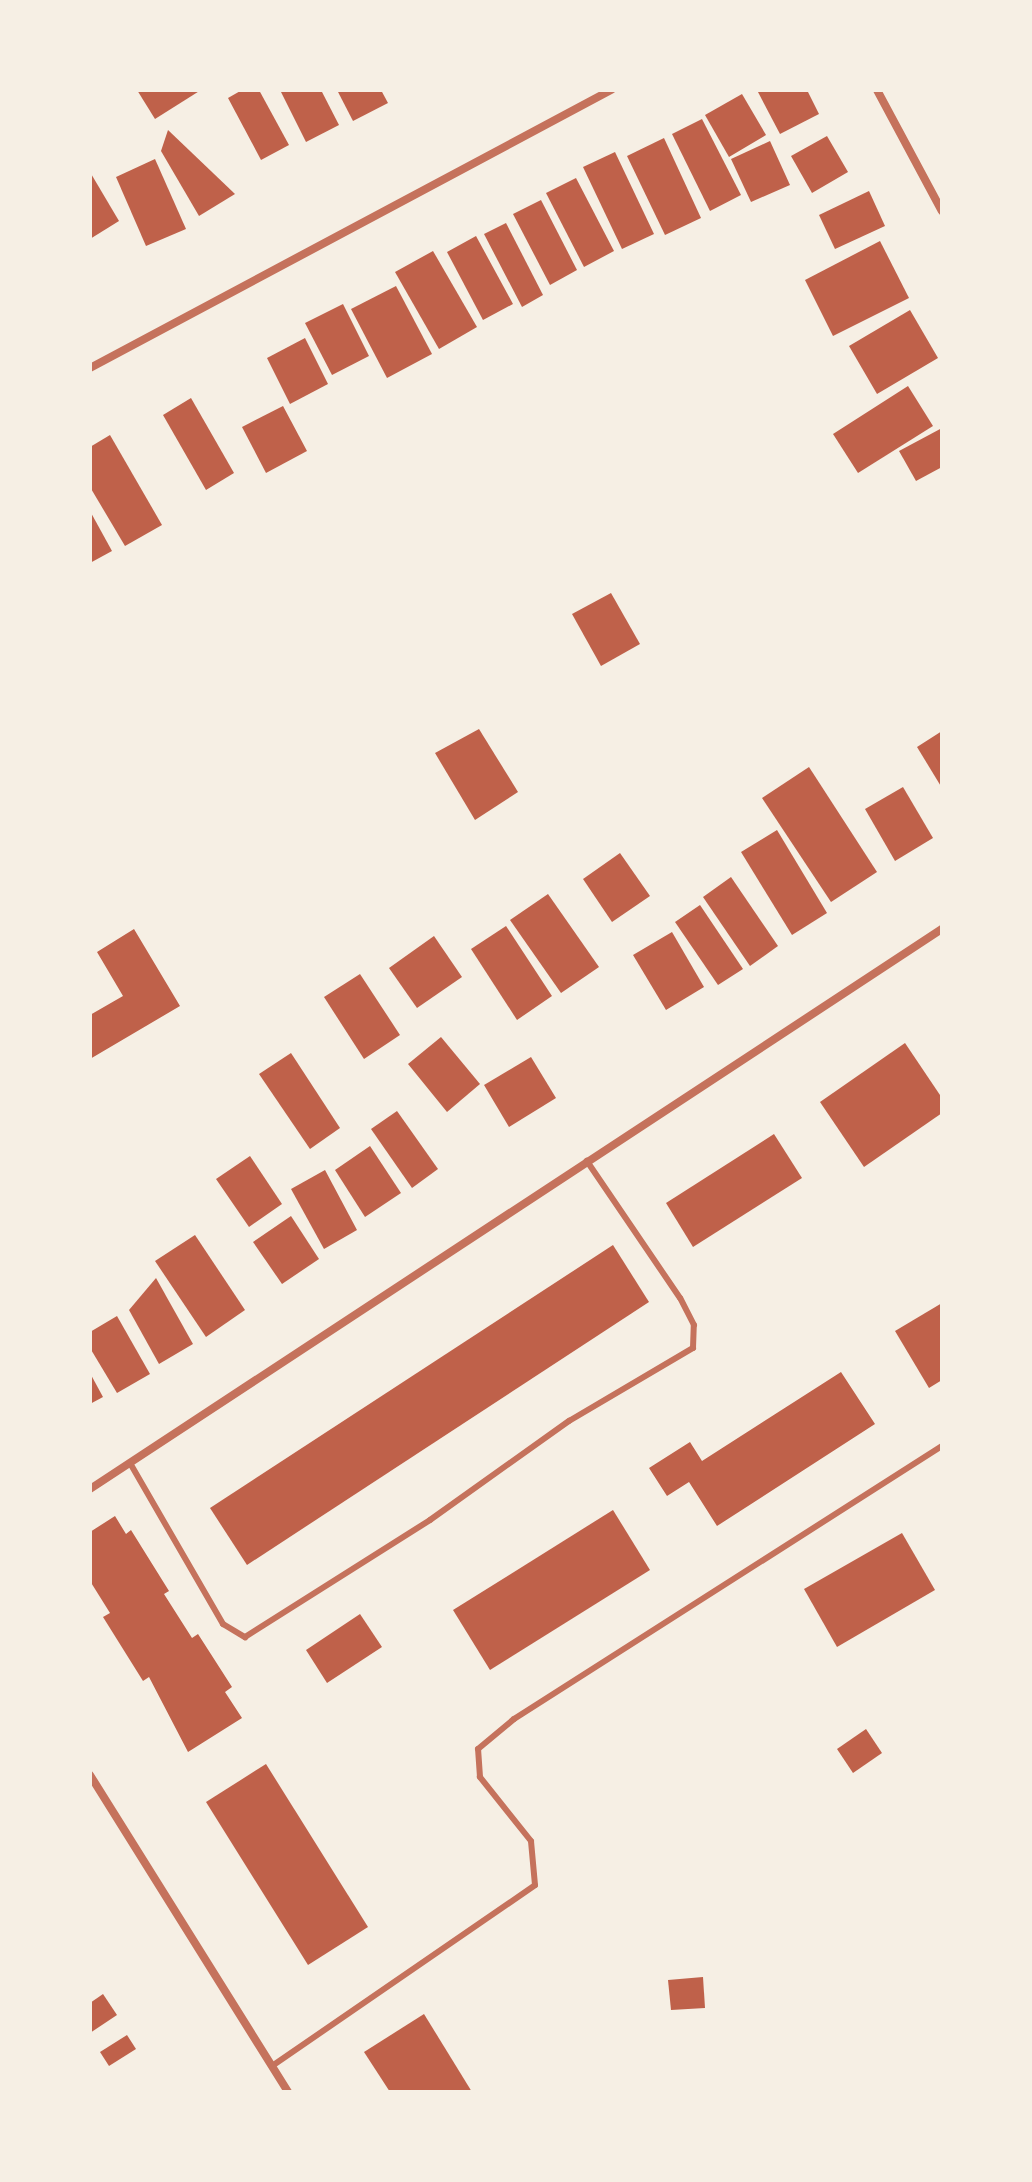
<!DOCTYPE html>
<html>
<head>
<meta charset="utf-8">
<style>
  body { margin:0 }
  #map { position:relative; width:1032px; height:2182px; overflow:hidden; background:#f6efe4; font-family:Mulish,sans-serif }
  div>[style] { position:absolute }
  .building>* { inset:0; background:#bf614a }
  .service>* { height:6px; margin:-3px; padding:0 3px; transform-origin:3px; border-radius:3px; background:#c5725c }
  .minor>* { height:8px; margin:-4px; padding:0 4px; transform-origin:4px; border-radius:4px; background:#c5725c }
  span { translate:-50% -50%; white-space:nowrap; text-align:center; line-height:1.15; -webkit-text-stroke:6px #f6efe4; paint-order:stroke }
  .frame { position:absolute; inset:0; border:92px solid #f6efe4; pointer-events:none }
</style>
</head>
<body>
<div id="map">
  <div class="building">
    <i style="clip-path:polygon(137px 90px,201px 90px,155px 119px)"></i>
    <i style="clip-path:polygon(242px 90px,259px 90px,289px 145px,261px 160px,228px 98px)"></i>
    <i style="clip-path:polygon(280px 90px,321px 90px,339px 125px,306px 142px)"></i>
    <i style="clip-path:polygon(337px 90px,381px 90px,388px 103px,353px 121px)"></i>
    <i style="clip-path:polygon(807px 90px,819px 114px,780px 134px,758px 92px)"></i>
    <i style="clip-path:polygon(742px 94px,766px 135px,729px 157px,705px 115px)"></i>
    <i style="clip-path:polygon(702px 119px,741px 195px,710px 211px,672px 134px)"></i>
    <i style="clip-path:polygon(168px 130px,235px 194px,199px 216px,161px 151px)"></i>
    <i style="clip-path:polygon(827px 136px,848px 172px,812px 193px,791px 156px)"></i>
    <i style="clip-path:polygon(664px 138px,701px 218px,665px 235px,627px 156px)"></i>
    <i style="clip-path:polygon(770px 141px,790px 185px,751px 202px,731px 159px)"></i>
    <i style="clip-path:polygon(615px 152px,654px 234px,622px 249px,583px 167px)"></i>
    <i style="clip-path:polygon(155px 159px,186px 229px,146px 246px,116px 177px)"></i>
    <i style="clip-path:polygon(90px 172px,119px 221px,90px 239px)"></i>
    <i style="clip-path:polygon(576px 178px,614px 251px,584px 267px,546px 193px)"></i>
    <i style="clip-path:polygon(869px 191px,885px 226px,835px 249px,819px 215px)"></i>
    <i style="clip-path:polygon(541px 200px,577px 270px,550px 285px,513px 214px)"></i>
    <i style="clip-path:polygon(506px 223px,543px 295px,522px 307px,484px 234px)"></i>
    <i style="clip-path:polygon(476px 236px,513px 304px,483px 320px,447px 252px)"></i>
    <i style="clip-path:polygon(880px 241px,909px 298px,833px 336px,805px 280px)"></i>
    <i style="clip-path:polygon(433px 251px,477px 327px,439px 349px,395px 272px)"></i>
    <i style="clip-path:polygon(396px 286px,432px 354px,387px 378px,351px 309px)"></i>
    <i style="clip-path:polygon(343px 304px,369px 356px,332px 375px,305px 323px)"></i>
    <i style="clip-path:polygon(910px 310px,938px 358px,877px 394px,849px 346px)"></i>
    <i style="clip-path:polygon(305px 338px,328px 384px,290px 404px,267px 358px)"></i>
    <i style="clip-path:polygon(908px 386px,933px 426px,858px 473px,833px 434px)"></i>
    <i style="clip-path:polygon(191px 398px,234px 473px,206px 490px,163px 415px)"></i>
    <i style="clip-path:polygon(283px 406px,307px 451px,266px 473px,242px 427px)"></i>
    <i style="clip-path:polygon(942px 428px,942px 467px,916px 481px,899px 451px)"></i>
    <i style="clip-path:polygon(110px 435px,162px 525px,125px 546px,90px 487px,90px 447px)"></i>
    <i style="clip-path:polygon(90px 511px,112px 551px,90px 563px)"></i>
    <i style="clip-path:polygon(611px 593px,640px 644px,601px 666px,572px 614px)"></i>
    <i style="clip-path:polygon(479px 729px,518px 792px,475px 820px,435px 753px)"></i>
    <i style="clip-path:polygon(942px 731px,942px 788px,917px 747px)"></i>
    <i style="clip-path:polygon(809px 767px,877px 872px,831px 902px,762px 798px)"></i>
    <i style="clip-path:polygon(903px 787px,933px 838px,895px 861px,865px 809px)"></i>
    <i style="clip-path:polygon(777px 830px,827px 913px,792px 935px,741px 852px)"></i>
    <i style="clip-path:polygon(620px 853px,650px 896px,612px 922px,583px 879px)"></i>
    <i style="clip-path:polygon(731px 877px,778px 946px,750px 966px,703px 897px)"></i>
    <i style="clip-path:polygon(548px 894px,599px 967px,561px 993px,510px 920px)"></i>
    <i style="clip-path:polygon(700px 905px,743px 969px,718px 985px,675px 922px)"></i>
    <i style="clip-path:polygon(506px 926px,552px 996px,517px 1020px,471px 949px)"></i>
    <i style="clip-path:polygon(134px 929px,180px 1006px,90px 1059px,90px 1015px,123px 996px,97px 952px)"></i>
    <i style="clip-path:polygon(672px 932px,704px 987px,666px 1010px,633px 955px)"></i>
    <i style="clip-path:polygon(434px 936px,462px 977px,417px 1008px,389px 968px)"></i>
    <i style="clip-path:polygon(360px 974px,400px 1035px,364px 1059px,324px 997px)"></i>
    <i style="clip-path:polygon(441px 1037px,480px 1084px,447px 1112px,408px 1064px)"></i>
    <i style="clip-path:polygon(905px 1043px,942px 1098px,942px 1113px,864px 1167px,820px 1102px)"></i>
    <i style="clip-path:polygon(291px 1053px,340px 1128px,310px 1149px,259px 1074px)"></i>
    <i style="clip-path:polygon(531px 1057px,556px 1098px,509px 1127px,484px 1085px)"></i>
    <i style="clip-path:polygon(397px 1111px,438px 1169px,412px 1188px,371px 1129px)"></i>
    <i style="clip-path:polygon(774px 1134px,802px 1178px,693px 1247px,666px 1203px)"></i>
    <i style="clip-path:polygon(370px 1146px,401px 1193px,365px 1217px,335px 1170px)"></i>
    <i style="clip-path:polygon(250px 1156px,282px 1204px,249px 1227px,216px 1179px)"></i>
    <i style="clip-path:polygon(325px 1170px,357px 1230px,324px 1249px,291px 1189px)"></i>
    <i style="clip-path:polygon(291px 1216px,319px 1259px,282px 1284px,253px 1242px)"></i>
    <i style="clip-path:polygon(195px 1235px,245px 1310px,206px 1337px,155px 1261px)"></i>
    <i style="clip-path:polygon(613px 1245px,649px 1302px,247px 1565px,210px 1508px)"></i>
    <i style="clip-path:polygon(156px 1278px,193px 1344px,159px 1364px,129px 1310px)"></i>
    <i style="clip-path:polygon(942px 1303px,942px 1380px,929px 1388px,895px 1331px)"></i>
    <i style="clip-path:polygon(117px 1316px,150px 1374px,117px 1393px,90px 1348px,90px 1332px)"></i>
    <i style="clip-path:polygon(841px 1372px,875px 1424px,717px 1526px,689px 1482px,667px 1496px,649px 1468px,690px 1442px,702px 1461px)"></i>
    <i style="clip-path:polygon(90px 1373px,103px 1397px,90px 1404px)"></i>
    <i style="clip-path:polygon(613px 1510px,650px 1570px,490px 1670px,453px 1610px)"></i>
    <i style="clip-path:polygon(115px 1516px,126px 1534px,131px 1530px,169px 1591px,164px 1594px,192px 1638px,198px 1634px,232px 1687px,225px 1692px,242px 1718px,188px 1752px,149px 1677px,143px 1681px,103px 1617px,110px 1613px,90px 1581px,90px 1532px)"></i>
    <i style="clip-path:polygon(902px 1533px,935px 1590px,837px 1647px,804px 1589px)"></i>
    <i style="clip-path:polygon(360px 1614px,382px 1647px,327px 1683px,306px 1650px)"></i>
    <i style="clip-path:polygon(866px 1729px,882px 1753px,853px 1773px,837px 1749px)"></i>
    <i style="clip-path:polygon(266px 1764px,368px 1927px,308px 1965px,206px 1802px)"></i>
    <i style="clip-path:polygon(703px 1977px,705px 2008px,671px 2010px,668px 1980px)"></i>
    <i style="clip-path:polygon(103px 1994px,117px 2015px,90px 2033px,90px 2003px)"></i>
    <i style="clip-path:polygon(424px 2014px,472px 2092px,390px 2092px,364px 2052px)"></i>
    <i style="clip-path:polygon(127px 2035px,136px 2049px,109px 2066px,100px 2052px)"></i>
  </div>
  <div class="service">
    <i style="left:130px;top:1463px;width:186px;rotate:60deg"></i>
    <i style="left:223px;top:1624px;width:26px;rotate:31deg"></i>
    <i style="left:245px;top:1637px;width:219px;rotate:-32.3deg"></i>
    <i style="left:430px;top:1520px;width:171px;rotate:-35.5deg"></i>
    <i style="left:569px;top:1421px;width:144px;rotate:-30.5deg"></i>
    <i style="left:693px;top:1348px;width:23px;rotate:-88deg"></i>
    <i style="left:694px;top:1325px;width:30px;rotate:-117deg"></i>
    <i style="left:680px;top:1298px;width:166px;rotate:-124.2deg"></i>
    <i style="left:272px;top:2066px;width:319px;rotate:-34.5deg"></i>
    <i style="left:535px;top:1885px;width:44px;rotate:-95.2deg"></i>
    <i style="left:531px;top:1841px;width:82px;rotate:-128.6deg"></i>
    <i style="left:480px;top:1777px;width:28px;rotate:-94deg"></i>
    <i style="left:478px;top:1749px;width:47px;rotate:-39.8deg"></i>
    <i style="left:514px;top:1719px;width:508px;rotate:-32.53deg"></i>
  </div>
  <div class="minor">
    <i style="left:877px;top:90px;width:137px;rotate:61.8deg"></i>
    <i style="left:90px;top:368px;width:591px;rotate:-28.08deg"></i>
    <i style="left:90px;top:1489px;width:1020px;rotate:-33.32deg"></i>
    <i style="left:90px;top:1775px;width:374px;rotate:58deg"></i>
  </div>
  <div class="frame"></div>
</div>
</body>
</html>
